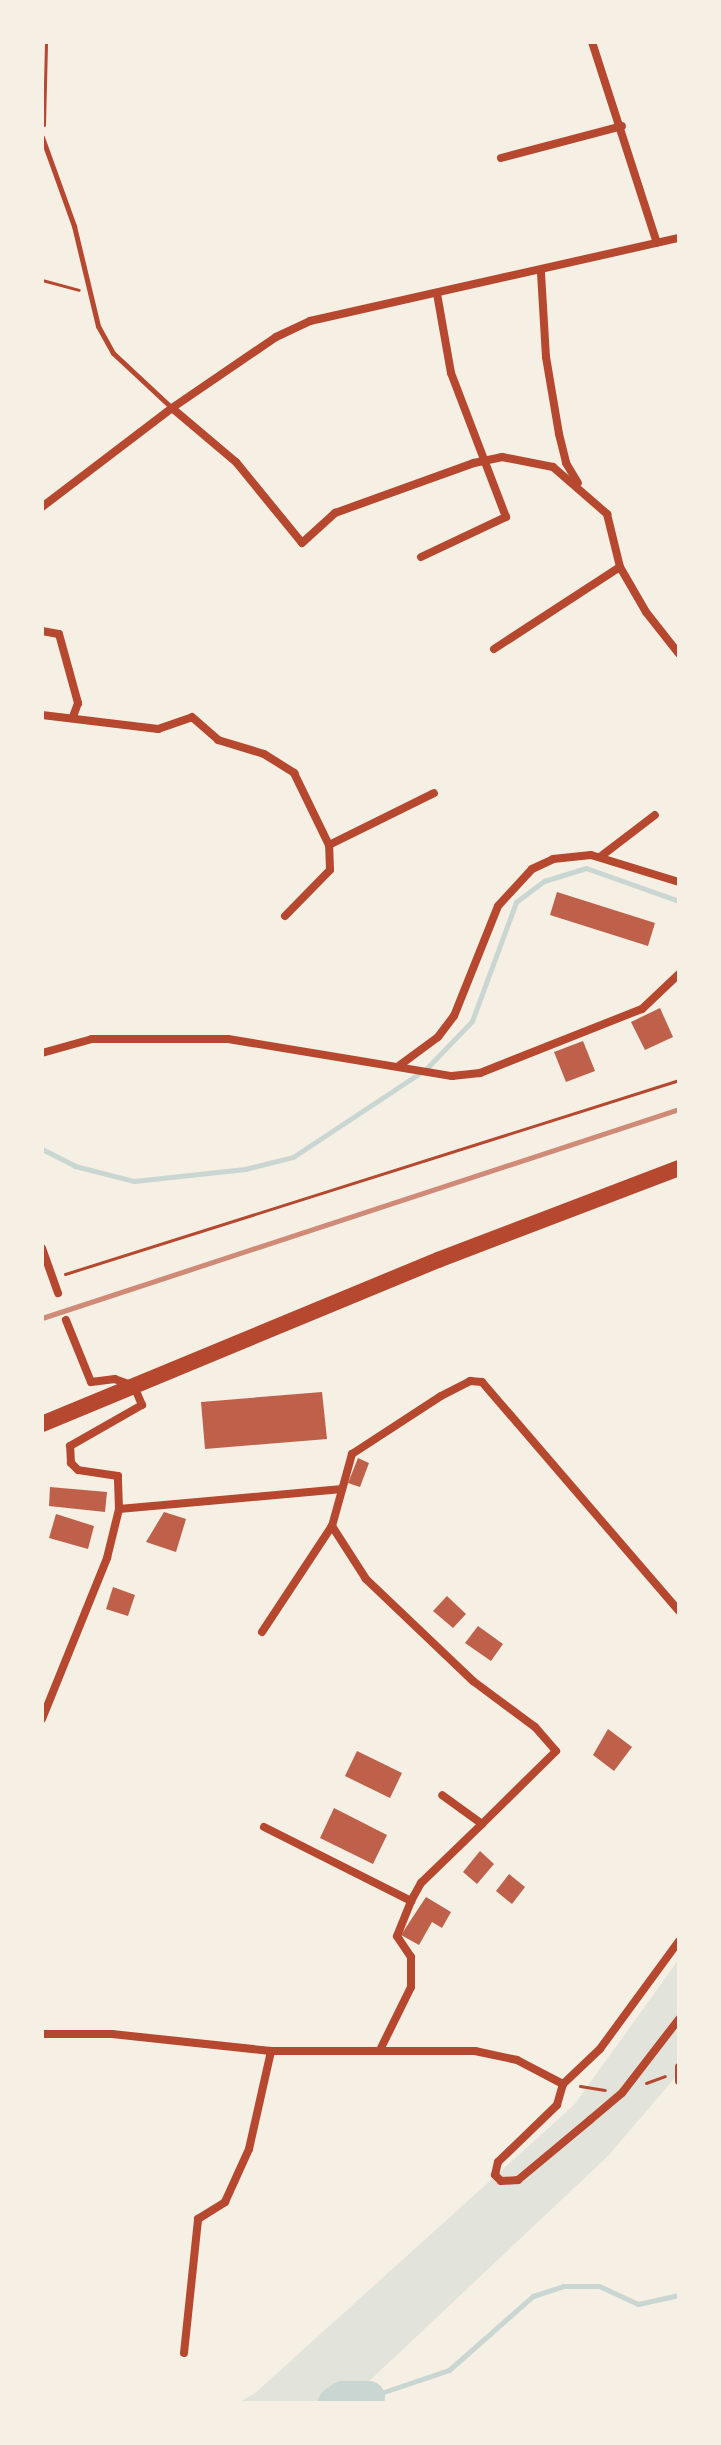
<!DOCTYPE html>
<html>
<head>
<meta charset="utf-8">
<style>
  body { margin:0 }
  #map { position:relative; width:721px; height:2445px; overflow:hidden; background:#f6efe4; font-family:Cabin,sans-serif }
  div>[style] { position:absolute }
  .green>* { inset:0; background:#e2e4dc }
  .stream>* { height:5px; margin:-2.5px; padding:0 2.5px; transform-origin:2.5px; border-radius:2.5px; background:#c9d6d2 }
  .river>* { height:32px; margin:-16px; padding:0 16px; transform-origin:16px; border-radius:16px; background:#c9d6d2 }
  .building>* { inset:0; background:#bf614a }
  .path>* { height:3px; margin:-1.5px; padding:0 1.5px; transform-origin:1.5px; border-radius:1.5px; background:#b5482f }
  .service>* { height:5px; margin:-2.5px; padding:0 2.5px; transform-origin:2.5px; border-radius:2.5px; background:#b5482f }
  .minor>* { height:8px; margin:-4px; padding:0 4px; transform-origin:4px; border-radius:4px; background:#b5482f }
  .trunk>* { height:16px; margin:-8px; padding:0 8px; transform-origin:8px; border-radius:8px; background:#b5482f }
  .rail>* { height:5px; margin:-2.5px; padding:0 2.5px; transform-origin:2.5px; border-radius:2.5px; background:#cf8b77 }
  span { translate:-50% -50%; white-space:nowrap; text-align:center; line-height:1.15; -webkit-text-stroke:7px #f6efe4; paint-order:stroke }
  .frame { position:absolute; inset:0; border:44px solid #f6efe4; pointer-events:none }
</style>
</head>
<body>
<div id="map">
  <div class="green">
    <i style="clip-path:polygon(679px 1959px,679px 2073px,608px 2156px,346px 2403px,237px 2403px,254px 2394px,574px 2105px)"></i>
  </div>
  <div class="stream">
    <i style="left:42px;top:1149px;width:37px;rotate:27deg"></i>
    <i style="left:75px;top:1166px;width:61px;rotate:14.3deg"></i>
    <i style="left:134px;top:1181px;width:112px;rotate:-6.2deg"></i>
    <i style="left:245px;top:1169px;width:49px;rotate:-14deg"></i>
    <i style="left:293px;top:1157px;width:159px;rotate:-33.5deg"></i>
    <i style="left:426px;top:1069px;width:66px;rotate:-46.2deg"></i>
    <i style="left:472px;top:1021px;width:127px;rotate:-69.7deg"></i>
    <i style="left:516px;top:902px;width:35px;rotate:-37deg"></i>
    <i style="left:544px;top:881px;width:44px;rotate:-17.2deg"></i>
    <i style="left:586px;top:868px;width:99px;rotate:19.5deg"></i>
    <i style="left:366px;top:2403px;width:7px;rotate:-63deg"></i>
    <i style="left:369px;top:2397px;width:84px;rotate:-18.6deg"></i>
    <i style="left:449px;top:2370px;width:112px;rotate:-41.4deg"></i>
    <i style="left:533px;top:2296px;width:32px;rotate:-18deg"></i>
    <i style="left:563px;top:2286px;width:36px"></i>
    <i style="left:599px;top:2286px;width:43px;rotate:24.8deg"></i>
    <i style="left:638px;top:2304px;width:42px;rotate:-12.4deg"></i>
  </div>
  <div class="river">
    <i style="left:334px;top:2403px;width:11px;rotate:-34deg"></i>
    <i style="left:343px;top:2397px;width:26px"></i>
  </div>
  <div class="building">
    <i style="clip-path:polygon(557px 892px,655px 923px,648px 946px,550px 915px)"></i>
    <i style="clip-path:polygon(660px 1008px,673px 1037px,645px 1050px,631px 1022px)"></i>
    <i style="clip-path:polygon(583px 1041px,595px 1071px,566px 1082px,554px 1052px)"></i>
    <i style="clip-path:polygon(322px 1392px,327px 1439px,205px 1449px,201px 1402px)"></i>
    <i style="clip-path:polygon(358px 1458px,369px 1463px,360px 1487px,348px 1483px)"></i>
    <i style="clip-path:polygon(50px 1487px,107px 1492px,105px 1512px,49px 1506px)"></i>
    <i style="clip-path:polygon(164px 1512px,186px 1519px,176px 1552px,146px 1542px)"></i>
    <i style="clip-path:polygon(56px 1514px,94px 1526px,88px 1549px,49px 1538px)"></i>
    <i style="clip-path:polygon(113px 1587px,135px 1595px,128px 1616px,106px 1609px)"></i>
    <i style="clip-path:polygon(447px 1596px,466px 1614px,453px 1628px,433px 1611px)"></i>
    <i style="clip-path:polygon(478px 1626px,503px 1644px,491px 1661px,465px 1643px)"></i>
    <i style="clip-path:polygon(608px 1729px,632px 1747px,614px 1771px,593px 1755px)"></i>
    <i style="clip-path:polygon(357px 1751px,402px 1773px,390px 1798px,345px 1776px)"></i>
    <i style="clip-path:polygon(334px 1808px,387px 1835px,373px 1864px,320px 1838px)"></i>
    <i style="clip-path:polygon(480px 1851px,494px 1864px,477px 1884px,463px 1872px)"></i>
    <i style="clip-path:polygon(509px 1874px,525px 1887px,512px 1904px,496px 1891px)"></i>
    <i style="clip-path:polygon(426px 1897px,451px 1912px,442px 1928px,432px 1922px,419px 1945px,401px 1935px)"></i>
  </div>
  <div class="path">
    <i style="left:44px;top:125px;width:83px;rotate:-88.6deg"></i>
    <i style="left:42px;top:280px;width:38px;rotate:15deg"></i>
    <i style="left:65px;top:1274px;width:644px;rotate:-17.53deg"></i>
    <i style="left:646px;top:2083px;width:20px;rotate:-20deg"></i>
    <i style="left:580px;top:2086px;width:25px;rotate:9deg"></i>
  </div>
  <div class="service">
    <i style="left:42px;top:137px;width:95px;rotate:70.2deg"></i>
    <i style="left:74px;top:226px;width:103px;rotate:76.5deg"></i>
    <i style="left:98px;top:326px;width:31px;rotate:61deg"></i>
    <i style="left:113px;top:353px;width:81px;rotate:43deg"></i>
  </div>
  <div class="minor">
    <i style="left:592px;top:42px;width:211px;rotate:72.1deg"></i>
    <i style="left:501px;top:158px;width:125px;rotate:-14.8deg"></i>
    <i style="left:541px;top:273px;width:84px;rotate:86.6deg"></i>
    <i style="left:546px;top:357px;width:78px;rotate:80.4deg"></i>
    <i style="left:559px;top:434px;width:30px;rotate:76deg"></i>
    <i style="left:566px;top:463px;width:23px;rotate:59deg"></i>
    <i style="left:172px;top:408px;width:84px;rotate:40.2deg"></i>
    <i style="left:236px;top:462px;width:104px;rotate:50.8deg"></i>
    <i style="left:302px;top:543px;width:45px;rotate:-42.3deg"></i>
    <i style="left:335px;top:513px;width:148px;rotate:-19.8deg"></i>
    <i style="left:474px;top:463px;width:29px;rotate:-12deg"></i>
    <i style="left:502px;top:457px;width:52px;rotate:11.1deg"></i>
    <i style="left:553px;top:467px;width:72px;rotate:41deg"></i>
    <i style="left:607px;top:514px;width:55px;rotate:76.2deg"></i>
    <i style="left:620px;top:567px;width:52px;rotate:60deg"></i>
    <i style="left:646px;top:612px;width:53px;rotate:51.8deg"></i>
    <i style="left:42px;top:507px;width:163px;rotate:-37.3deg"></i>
    <i style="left:172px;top:408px;width:126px;rotate:-34.3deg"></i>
    <i style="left:276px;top:337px;width:38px;rotate:-25deg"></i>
    <i style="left:310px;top:321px;width:378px;rotate:-12.7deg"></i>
    <i style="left:421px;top:557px;width:94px;rotate:-25.2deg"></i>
    <i style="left:506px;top:517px;width:154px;rotate:-110.9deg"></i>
    <i style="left:451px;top:373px;width:80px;rotate:-100deg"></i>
    <i style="left:42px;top:631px;width:17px;rotate:10deg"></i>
    <i style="left:59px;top:634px;width:72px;rotate:74.6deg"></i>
    <i style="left:78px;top:703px;width:15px;rotate:110deg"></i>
    <i style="left:494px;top:649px;width:150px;rotate:-33.1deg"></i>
    <i style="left:42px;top:715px;width:117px;rotate:6.9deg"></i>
    <i style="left:158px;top:729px;width:36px;rotate:-19deg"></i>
    <i style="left:192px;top:717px;width:35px;rotate:41deg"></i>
    <i style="left:218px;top:740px;width:48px;rotate:16.9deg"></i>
    <i style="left:264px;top:754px;width:36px;rotate:32deg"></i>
    <i style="left:294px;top:773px;width:80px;rotate:64.1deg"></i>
    <i style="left:329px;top:845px;width:117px;rotate:-26.3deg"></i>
    <i style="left:600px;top:857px;width:69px;rotate:-37.4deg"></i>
    <i style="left:285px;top:916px;width:64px;rotate:-45.6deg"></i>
    <i style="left:330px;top:870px;width:25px;rotate:-92deg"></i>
    <i style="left:42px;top:1053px;width:52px;rotate:-15.6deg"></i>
    <i style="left:92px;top:1039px;width:136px"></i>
    <i style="left:228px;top:1039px;width:227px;rotate:9.4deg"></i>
    <i style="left:452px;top:1076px;width:28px;rotate:-6deg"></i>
    <i style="left:480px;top:1073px;width:174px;rotate:-21.6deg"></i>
    <i style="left:642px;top:1009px;width:51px;rotate:-43.4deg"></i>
    <i style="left:400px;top:1065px;width:47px;rotate:-36.4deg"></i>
    <i style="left:438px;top:1037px;width:26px;rotate:-53deg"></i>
    <i style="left:454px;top:1016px;width:118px;rotate:-68.2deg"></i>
    <i style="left:498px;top:906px;width:50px;rotate:-47.4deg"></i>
    <i style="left:532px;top:869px;width:23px;rotate:-25deg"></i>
    <i style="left:553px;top:859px;width:38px;rotate:-6deg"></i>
    <i style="left:591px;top:855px;width:92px;rotate:17.1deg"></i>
    <i style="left:42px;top:1248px;width:48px;rotate:70.4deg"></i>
    <i style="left:119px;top:1509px;width:224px;rotate:-5.1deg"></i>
    <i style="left:262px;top:1632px;width:127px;rotate:-56.6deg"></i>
    <i style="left:42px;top:1719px;width:174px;rotate:-68deg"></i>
    <i style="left:107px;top:1558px;width:50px;rotate:-76.2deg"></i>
    <i style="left:119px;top:1509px;width:33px;rotate:-92deg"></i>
    <i style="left:118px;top:1476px;width:40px;rotate:-171.5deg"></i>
    <i style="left:78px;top:1470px;width:10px;rotate:-135deg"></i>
    <i style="left:71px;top:1463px;width:17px;rotate:-93deg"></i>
    <i style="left:70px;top:1446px;width:83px;rotate:-29.7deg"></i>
    <i style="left:142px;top:1405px;width:21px;rotate:-113deg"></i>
    <i style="left:134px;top:1386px;width:20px;rotate:-160deg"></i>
    <i style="left:115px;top:1379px;width:24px;rotate:173deg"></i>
    <i style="left:91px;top:1382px;width:67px;rotate:-112deg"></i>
    <i style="left:482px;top:1824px;width:104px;rotate:-44.6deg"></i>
    <i style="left:556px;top:1751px;width:32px;rotate:-131deg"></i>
    <i style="left:535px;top:1727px;width:77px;rotate:-143.4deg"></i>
    <i style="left:473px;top:1681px;width:148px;rotate:-136.4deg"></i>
    <i style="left:366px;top:1579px;width:63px;rotate:-122.7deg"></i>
    <i style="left:332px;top:1526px;width:75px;rotate:-74.5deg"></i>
    <i style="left:352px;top:1454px;width:106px;rotate:-33.1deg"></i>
    <i style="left:441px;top:1396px;width:33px;rotate:-27deg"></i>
    <i style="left:470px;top:1381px;width:12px;rotate:5deg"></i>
    <i style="left:482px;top:1382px;width:302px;rotate:49.3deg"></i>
    <i style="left:264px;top:1827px;width:165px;rotate:26.7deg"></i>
    <i style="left:679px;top:1941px;width:134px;rotate:126.2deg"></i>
    <i style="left:600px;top:2049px;width:51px;rotate:136.6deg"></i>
    <i style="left:563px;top:2084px;width:22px;rotate:106deg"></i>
    <i style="left:557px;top:2105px;width:82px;rotate:136deg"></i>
    <i style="left:498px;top:2162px;width:13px;rotate:103deg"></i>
    <i style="left:495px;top:2175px;width:8px;rotate:45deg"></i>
    <i style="left:501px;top:2181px;width:17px;rotate:-3deg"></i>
    <i style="left:518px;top:2180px;width:94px;rotate:-39.8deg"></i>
    <i style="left:590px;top:2120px;width:42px;rotate:-40.2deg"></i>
    <i style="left:622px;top:2093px;width:93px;rotate:-52.4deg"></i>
    <i style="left:42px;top:2034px;width:70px"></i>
    <i style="left:112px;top:2034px;width:160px;rotate:6.1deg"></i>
    <i style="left:271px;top:2051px;width:204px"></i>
    <i style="left:475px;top:2051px;width:43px;rotate:12.1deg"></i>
    <i style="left:517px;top:2060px;width:52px;rotate:27.6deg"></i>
    <i style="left:380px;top:2050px;width:70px;rotate:-63.8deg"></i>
    <i style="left:411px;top:1987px;width:30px;rotate:-90deg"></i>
    <i style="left:411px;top:1957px;width:25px;rotate:-124deg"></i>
    <i style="left:397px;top:1936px;width:38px;rotate:-68deg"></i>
    <i style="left:411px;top:1901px;width:21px;rotate:-61deg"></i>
    <i style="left:421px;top:1883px;width:85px;rotate:-44deg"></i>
    <i style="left:482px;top:1824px;width:49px;rotate:-144.1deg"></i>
    <i style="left:679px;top:2067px;width:14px;rotate:90deg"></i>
    <i style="left:184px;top:2353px;width:135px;rotate:-84deg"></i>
    <i style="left:198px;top:2219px;width:32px;rotate:-32deg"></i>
    <i style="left:225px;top:2202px;width:58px;rotate:-65.6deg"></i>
    <i style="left:249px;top:2149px;width:100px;rotate:-77.3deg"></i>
  </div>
  <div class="trunk">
    <i style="left:42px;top:1424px;width:429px;rotate:-22.5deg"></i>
    <i style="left:438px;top:1260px;width:258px;rotate:-20.9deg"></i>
  </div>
  <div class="rail">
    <i style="left:42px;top:1318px;width:670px;rotate:-18.16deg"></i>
  </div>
  <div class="frame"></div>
</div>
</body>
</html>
